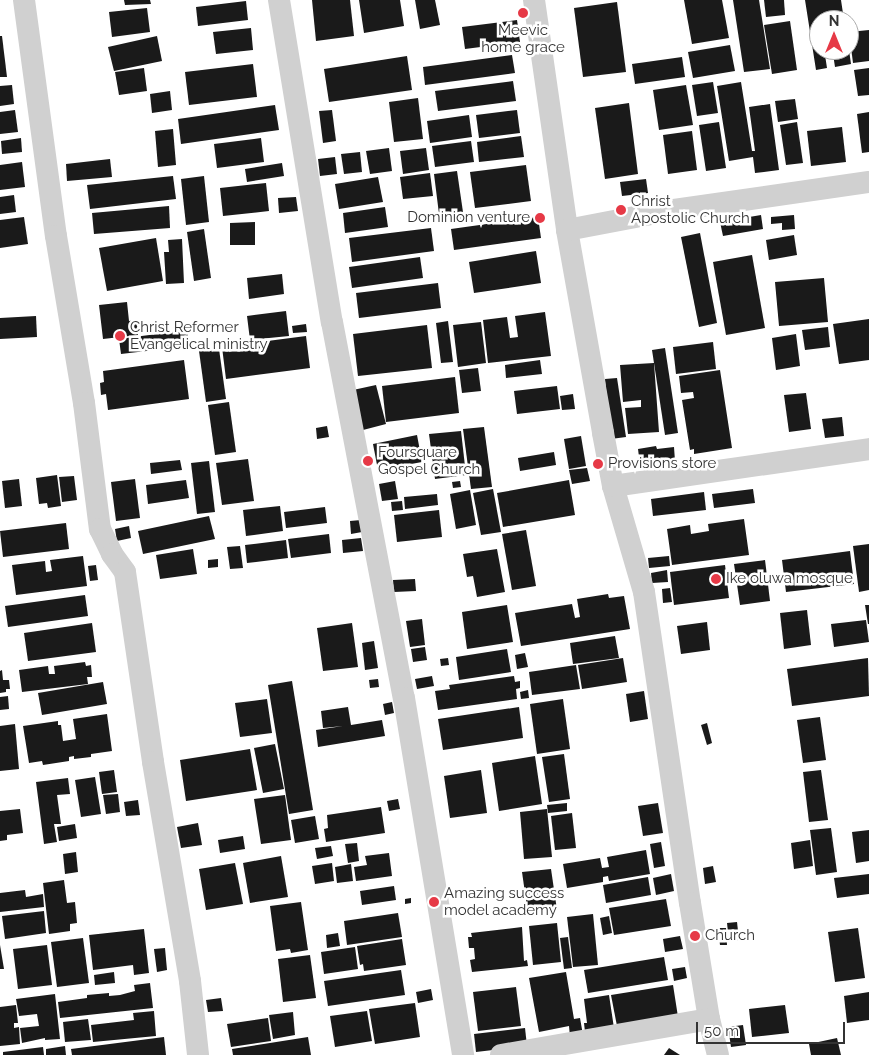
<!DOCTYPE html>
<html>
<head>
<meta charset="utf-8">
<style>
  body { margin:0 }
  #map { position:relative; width:869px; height:1055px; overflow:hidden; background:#fff; font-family:Raleway,sans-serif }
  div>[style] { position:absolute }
  .building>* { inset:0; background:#1a1a1a }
  .minor>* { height:22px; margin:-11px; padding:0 11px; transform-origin:11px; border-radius:11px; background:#d0d0d0 }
  .dots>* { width:14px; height:14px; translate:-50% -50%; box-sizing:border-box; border:2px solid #fff; border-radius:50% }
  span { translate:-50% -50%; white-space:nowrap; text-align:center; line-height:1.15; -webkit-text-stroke:5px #fff; paint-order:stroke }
  .poi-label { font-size:15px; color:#333 }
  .left { translate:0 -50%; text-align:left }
  .right { translate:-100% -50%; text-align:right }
  .north { position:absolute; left:809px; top:10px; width:50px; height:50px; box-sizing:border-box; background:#fff; border:1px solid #adadad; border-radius:50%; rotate:0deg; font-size:14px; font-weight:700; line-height:20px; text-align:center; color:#333 }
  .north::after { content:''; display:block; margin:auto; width:18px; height:22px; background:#e63946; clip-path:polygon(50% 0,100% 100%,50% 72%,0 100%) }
  .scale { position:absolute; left:696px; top:1022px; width:149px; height:22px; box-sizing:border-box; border:2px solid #333; border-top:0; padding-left:6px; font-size:15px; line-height:18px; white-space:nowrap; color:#333; -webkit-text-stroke:4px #fff; paint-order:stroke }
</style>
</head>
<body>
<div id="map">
  <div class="building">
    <i style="clip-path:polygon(124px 0,150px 0,151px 4px,125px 5px)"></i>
    <i style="clip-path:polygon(312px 0,350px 0,354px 36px,316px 41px)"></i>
    <i style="clip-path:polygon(359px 0,400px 0,404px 26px,364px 33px)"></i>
    <i style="clip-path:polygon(415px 0,435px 0,440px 25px,420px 29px)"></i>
    <i style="clip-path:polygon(684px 0,722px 0,729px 38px,692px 44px)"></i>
    <i style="clip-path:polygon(733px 0,759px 0,770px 69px,744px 72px)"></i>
    <i style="clip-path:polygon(764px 0,784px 0,785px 15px,766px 17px)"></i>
    <i style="clip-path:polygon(805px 0,841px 0,844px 20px,819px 20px,819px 50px,849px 50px,851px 64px,835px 67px,833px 54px,825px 55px,827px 68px,816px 70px)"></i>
    <i style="clip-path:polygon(246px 1px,248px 20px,198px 26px,196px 7px)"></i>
    <i style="clip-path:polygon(617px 2px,626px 72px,583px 77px,574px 8px)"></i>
    <i style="clip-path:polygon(147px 8px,150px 32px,112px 37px,109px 12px)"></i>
    <i style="clip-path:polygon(517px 20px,520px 42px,465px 49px,462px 27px)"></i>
    <i style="clip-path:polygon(790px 21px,797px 70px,772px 74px,764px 25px)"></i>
    <i style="clip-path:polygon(251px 28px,253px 50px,216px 54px,213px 32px)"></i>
    <i style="clip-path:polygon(869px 30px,869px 61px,853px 63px,849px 32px)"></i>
    <i style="clip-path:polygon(0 36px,2px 36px,7px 77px,0 77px)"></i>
    <i style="clip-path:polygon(157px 36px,162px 61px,114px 71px,108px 47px)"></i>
    <i style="clip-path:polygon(730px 45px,735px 71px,693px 78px,688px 52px)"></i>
    <i style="clip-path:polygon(512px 55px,515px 73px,425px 85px,423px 67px)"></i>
    <i style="clip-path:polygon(407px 56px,412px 90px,329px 102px,324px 69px)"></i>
    <i style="clip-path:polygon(682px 57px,685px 77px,635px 84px,632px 64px)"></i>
    <i style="clip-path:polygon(253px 64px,257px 97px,189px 105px,185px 72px)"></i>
    <i style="clip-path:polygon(144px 68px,147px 91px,119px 95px,115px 72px)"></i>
    <i style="clip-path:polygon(869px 68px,869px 95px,858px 96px,854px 70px)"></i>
    <i style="clip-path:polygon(513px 81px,516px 101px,438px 111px,435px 91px)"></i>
    <i style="clip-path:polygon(713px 82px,718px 113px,697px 116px,692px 85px)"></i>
    <i style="clip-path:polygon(741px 82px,752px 151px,755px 151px,749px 107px,770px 104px,779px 170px,755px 173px,753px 157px,729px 161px,717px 86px)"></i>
    <i style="clip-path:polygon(12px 85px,14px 104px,0 106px,0 86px)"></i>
    <i style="clip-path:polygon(686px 85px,693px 125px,659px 130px,653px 90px)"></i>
    <i style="clip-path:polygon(170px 91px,172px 110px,152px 113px,150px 94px)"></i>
    <i style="clip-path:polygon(418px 98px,423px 139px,394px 142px,389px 102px)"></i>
    <i style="clip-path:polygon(795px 99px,798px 119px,778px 122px,775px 101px)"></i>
    <i style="clip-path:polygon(629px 103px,638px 174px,605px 179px,595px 108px)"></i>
    <i style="clip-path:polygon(275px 105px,279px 130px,181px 144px,178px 119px)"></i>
    <i style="clip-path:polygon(15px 110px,18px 132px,0 134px,0 112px)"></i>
    <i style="clip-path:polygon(332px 110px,336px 141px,323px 143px,319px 111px)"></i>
    <i style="clip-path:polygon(517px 110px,520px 133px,479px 138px,476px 115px)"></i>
    <i style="clip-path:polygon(869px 112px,869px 152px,862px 153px,857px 114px)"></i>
    <i style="clip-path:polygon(469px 115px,472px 137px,430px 143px,427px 121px)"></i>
    <i style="clip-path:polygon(719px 122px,726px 168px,706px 171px,699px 125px)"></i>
    <i style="clip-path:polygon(797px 122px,803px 163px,786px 165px,780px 125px)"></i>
    <i style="clip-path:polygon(842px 127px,846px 162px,811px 166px,807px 131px)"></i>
    <i style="clip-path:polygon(173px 129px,176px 165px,158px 167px,155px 131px)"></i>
    <i style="clip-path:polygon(692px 131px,697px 170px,668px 174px,663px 135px)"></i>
    <i style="clip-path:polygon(521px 136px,524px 157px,479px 162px,477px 142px)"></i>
    <i style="clip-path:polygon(21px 138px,22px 152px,2px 154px,1px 141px)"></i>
    <i style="clip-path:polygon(261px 138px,264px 162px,217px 168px,214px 144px)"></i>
    <i style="clip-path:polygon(471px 141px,474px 162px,435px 167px,432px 146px)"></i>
    <i style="clip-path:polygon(389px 148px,392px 171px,370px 174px,366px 151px)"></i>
    <i style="clip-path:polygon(426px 148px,429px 170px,403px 174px,400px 151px)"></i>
    <i style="clip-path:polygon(360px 152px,362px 172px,344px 174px,341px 154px)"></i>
    <i style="clip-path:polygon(335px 157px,337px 174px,320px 176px,318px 159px)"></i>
    <i style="clip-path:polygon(110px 159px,112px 177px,67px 181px,66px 164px)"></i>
    <i style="clip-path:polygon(22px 162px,25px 187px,0 190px,0 165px)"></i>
    <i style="clip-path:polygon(282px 163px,284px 176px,247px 182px,245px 169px)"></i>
    <i style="clip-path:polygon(526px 165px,531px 201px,475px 208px,470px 172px)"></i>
    <i style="clip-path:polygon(457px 171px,464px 219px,440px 222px,434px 174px)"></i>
    <i style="clip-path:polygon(430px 173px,433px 196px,403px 199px,400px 177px)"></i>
    <i style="clip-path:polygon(173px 176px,176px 199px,90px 209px,87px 185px)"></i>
    <i style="clip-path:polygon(204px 176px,209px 222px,186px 225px,181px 179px)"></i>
    <i style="clip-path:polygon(378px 177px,383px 202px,339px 209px,335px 184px)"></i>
    <i style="clip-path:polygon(646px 179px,648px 193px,622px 196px,620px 182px)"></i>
    <i style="clip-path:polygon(266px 183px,269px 211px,223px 216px,220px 188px)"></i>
    <i style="clip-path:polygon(14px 195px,16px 212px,0 214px,0 197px)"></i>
    <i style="clip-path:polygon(296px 197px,298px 211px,279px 213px,278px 198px)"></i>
    <i style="clip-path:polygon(169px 206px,170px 228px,94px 234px,92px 213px)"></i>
    <i style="clip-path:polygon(385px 207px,388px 227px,345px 233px,343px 213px)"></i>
    <i style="clip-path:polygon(761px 215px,763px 229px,723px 236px,720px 222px)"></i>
    <i style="clip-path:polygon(794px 215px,795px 229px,782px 230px,782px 223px,771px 224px,771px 217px)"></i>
    <i style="clip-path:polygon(24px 217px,28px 244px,0 248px,0 220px)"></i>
    <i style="clip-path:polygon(538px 217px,541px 238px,454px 250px,451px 229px)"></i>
    <i style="clip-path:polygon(255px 222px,255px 245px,230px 245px,230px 223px)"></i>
    <i style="clip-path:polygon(431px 228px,434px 251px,352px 262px,349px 238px)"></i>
    <i style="clip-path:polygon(204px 229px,211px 278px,194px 281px,187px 232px)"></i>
    <i style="clip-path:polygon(700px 233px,717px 323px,699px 327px,681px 237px)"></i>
    <i style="clip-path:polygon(794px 235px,797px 255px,769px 260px,766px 240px)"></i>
    <i style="clip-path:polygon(156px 238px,163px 281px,107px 291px,99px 248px)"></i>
    <i style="clip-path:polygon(182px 239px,184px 283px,166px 284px,164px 252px,169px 252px,168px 240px)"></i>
    <i style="clip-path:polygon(536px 251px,541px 283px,474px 293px,469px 262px)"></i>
    <i style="clip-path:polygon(752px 255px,765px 328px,726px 335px,713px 262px)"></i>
    <i style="clip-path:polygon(420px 257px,423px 278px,352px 288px,349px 267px)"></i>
    <i style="clip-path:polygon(282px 274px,284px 294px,249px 299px,247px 278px)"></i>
    <i style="clip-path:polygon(824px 278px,828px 322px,779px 326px,775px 282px)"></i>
    <i style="clip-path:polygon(438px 283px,441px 308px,359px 318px,356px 293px)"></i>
    <i style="clip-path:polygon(127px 302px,129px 321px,137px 320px,138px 335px,103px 339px,99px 305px)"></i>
    <i style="clip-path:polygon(286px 311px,289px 336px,250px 340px,247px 316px)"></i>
    <i style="clip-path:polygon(545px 312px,551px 356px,488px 363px,483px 320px,507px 317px,510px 338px,518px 337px,515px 316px)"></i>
    <i style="clip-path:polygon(36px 316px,37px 337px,0 339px,0 318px)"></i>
    <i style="clip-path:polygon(869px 319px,869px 360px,839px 364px,833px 324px)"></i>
    <i style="clip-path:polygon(448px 321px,453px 362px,441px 363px,436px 323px)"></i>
    <i style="clip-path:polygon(481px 322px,486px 363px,458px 367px,453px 325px)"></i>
    <i style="clip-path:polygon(306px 324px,307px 332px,293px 333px,292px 326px)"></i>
    <i style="clip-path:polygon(427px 325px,432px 368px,358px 376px,353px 334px)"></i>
    <i style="clip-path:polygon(828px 327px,830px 347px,805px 350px,802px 330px)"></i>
    <i style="clip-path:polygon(187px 330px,189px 346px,121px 354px,119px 339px)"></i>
    <i style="clip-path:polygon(796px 334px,800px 366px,776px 370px,772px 338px)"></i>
    <i style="clip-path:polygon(306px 336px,310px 368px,226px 379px,222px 347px)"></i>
    <i style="clip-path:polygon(713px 342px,716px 369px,676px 374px,673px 347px)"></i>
    <i style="clip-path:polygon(665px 348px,678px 433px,665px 435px,652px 350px)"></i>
    <i style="clip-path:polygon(219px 349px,226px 399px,206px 402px,199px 351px)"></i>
    <i style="clip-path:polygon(184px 360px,189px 399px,108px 410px,106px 394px,101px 395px,100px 383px,104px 382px,103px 371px)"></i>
    <i style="clip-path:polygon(540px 360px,542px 374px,506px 378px,505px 365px)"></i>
    <i style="clip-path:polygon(654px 363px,659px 432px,628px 434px,625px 408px,641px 407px,641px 400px,623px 402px,620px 365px)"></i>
    <i style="clip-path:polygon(478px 368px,481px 391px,462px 393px,459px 370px)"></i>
    <i style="clip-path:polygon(720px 370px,732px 448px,694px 454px,694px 449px,690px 450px,682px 400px,694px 398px,693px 392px,681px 393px,679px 376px)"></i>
    <i style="clip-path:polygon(455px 377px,459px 413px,386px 422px,382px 386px)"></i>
    <i style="clip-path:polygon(617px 378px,626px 437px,611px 439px,605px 379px)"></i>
    <i style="clip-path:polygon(376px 385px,386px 424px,363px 430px,353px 390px)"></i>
    <i style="clip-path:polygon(557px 386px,560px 409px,517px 414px,514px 391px)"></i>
    <i style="clip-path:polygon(806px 393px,811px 429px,789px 432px,784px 395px)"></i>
    <i style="clip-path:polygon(573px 394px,575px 409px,562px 410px,560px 396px)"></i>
    <i style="clip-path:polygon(229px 402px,236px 452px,215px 455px,208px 405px)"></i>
    <i style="clip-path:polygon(842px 417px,844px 436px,825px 438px,822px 419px)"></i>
    <i style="clip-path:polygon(327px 426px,329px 437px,317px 439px,316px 428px)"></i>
    <i style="clip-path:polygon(484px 427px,492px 487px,471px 489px,463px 429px)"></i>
    <i style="clip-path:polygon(461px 431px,466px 475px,435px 479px,429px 434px)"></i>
    <i style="clip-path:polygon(417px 435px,422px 462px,378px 470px,373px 444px)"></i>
    <i style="clip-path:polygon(581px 436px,586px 466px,569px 469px,564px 439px)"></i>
    <i style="clip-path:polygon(656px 446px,657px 449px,674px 447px,675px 461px,640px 465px,638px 449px)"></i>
    <i style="clip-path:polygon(554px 452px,556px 465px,520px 471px,518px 458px)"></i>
    <i style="clip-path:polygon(248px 459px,254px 501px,222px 505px,216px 463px)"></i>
    <i style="clip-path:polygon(180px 460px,182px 470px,151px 474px,150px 463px)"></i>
    <i style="clip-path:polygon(209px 461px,215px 512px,197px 514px,191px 463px)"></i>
    <i style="clip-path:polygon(587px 468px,590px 481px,572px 484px,569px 470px)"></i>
    <i style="clip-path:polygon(57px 475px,61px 506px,48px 508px,47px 503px,39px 504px,36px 478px)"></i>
    <i style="clip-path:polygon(74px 476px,77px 500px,62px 502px,59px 477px)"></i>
    <i style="clip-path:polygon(19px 479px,22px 506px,5px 508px,2px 481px)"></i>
    <i style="clip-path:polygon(135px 479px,140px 518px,116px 521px,111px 482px)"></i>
    <i style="clip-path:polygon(186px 480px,189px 498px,148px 504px,146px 485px)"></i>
    <i style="clip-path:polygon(569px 480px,575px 515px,503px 527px,497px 493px)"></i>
    <i style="clip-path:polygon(395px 481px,398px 499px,382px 501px,379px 484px)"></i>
    <i style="clip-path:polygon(460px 481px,461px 487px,453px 488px,452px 482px)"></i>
    <i style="clip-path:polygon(493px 489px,501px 532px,481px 535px,473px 493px)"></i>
    <i style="clip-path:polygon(753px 489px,755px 503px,714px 508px,712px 494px)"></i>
    <i style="clip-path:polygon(470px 490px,476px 525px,456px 529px,450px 494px)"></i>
    <i style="clip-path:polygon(704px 492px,706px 510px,653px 516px,651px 499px)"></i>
    <i style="clip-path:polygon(437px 494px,438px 505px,405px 509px,404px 497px)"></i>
    <i style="clip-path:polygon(402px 501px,403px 510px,392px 511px,391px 502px)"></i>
    <i style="clip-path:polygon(280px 506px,283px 531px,246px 536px,243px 510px)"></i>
    <i style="clip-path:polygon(325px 507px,327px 523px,286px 528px,284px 512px)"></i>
    <i style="clip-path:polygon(439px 510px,442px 537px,397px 542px,394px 515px)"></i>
    <i style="clip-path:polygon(209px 516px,215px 539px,143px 554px,138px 531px)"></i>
    <i style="clip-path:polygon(744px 519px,749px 555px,672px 565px,667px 529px,690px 525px,691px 534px,709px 531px,708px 524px)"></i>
    <i style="clip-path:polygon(361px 520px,362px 532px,351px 534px,350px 521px)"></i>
    <i style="clip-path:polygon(66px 523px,69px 549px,3px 557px,0 531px)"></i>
    <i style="clip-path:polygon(129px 526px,131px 538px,117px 541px,115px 529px)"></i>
    <i style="clip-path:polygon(526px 530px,536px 586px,512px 590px,502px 534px)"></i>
    <i style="clip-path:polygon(329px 534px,331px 553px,291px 558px,288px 539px)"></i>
    <i style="clip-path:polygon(361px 538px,363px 551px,343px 553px,342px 540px)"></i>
    <i style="clip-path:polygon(286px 540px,288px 558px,247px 563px,245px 545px)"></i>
    <i style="clip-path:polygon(869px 544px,869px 590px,859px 592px,853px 546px)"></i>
    <i style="clip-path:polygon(240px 546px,243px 568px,230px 569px,227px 547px)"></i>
    <i style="clip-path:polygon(193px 549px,197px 574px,160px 579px,156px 555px)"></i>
    <i style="clip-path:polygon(497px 549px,505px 592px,477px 597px,473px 576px,467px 577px,463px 554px)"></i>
    <i style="clip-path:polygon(850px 551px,854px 584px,786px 592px,782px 560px)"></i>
    <i style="clip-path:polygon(83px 556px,87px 586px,16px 595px,12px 565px,45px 561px,46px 572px,52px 571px,50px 560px)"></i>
    <i style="clip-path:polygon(669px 556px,670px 566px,649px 568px,648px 558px)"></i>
    <i style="clip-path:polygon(218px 559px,218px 567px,208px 568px,208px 560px)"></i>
    <i style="clip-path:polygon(765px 560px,770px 601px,740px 605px,734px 564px)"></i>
    <i style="clip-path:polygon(96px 565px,98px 580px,90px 581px,88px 566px)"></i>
    <i style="clip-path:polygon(725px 565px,729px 598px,674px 605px,670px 572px)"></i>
    <i style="clip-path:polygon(667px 570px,668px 582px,652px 583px,651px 573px)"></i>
    <i style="clip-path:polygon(415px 579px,416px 591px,394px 592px,393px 580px)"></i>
    <i style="clip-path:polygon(670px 588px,672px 602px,663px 603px,662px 589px)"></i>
    <i style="clip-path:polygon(608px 594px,609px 598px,624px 596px,630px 629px,521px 646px,515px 613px,572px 604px,575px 618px,580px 617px,577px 599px)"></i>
    <i style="clip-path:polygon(85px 595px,88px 616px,8px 627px,5px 606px)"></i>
    <i style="clip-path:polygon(507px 605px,513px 642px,467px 649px,462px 612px)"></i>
    <i style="clip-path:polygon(865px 605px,869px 605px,869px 624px,868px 624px)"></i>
    <i style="clip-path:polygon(807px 610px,811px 645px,784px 649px,780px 613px)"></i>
    <i style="clip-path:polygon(422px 619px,425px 645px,410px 647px,406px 621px)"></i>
    <i style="clip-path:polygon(866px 620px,869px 642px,834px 647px,831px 624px)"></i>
    <i style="clip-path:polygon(707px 622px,710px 650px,681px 654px,677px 626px)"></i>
    <i style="clip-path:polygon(92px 623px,96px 652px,28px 661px,24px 633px)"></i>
    <i style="clip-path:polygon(352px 623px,358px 667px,323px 671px,317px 628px)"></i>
    <i style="clip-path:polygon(615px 636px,619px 658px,573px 664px,570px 643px)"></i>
    <i style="clip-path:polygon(374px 641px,378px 668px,365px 670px,362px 643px)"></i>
    <i style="clip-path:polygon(425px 647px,427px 660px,413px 662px,411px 649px)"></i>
    <i style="clip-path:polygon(507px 649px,511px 672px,459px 680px,456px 657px)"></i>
    <i style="clip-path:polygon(525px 653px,528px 667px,517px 669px,515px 655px)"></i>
    <i style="clip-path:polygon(448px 658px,449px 665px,441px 666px,440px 659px)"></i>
    <i style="clip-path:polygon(623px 658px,627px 682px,582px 689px,578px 665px)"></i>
    <i style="clip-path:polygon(868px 658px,869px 696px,792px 706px,787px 669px)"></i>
    <i style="clip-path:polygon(85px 662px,86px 666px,91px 665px,92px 677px,87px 677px,88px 684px,22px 692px,19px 670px,48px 666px,49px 674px,55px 674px,54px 666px)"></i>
    <i style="clip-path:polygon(576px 665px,580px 689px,532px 695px,529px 672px)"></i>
    <i style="clip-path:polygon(2px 670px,3px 680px,9px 680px,10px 689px,6px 689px,6px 692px,0 693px,0 671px)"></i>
    <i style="clip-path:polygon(432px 676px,434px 686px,417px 689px,415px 679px)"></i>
    <i style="clip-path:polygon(514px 676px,515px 682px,520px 681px,520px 688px,516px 689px,517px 699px,438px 710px,435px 691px,450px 689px,449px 685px)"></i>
    <i style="clip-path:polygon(378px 679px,379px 687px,370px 688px,369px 680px)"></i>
    <i style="clip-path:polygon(292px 681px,313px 810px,289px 814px,268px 685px)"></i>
    <i style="clip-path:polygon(103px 682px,107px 704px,42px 715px,38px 693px)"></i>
    <i style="clip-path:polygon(528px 690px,529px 698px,521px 699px,520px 692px)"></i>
    <i style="clip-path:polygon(644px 691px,648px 719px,630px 722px,626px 694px)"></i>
    <i style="clip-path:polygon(8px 696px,9px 709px,0 710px,0 697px)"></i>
    <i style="clip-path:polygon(267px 699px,272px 733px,240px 737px,235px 703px)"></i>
    <i style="clip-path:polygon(563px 699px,570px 749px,537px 754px,530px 704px)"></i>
    <i style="clip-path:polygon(392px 702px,394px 713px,385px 715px,383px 704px)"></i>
    <i style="clip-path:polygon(348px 707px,351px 725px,382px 720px,385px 736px,318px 747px,316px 730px,343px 726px,323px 728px,321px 711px)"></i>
    <i style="clip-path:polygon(519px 707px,523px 738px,443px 750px,438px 719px)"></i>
    <i style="clip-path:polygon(107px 714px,112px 751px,91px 754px,91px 757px,74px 759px,74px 756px,69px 757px,69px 761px,43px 765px,42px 761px,29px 763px,23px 726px,58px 721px,58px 725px,61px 725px,63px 741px,76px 739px,73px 719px)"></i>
    <i style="clip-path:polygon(820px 717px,826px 760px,803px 763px,797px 720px)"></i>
    <i style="clip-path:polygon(707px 723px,712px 743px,707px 745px,701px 725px)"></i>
    <i style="clip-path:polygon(15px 724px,19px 769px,0 771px,0 726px)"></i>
    <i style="clip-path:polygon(275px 744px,284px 789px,263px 793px,254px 748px)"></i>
    <i style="clip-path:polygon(250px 749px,257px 790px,186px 801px,180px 760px)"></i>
    <i style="clip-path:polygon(564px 754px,570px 799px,549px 802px,542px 757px)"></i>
    <i style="clip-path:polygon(535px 756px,542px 804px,499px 811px,492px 763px)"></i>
    <i style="clip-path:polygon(114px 770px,117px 792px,102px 794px,99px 772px)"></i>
    <i style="clip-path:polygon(481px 770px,487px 813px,450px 818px,444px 776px)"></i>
    <i style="clip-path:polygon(821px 770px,828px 820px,809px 822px,803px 772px)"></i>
    <i style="clip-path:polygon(95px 777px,101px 814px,81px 817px,75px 780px)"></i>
    <i style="clip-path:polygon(68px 778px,70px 794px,57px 795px,61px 824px,54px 824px,57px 842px,44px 844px,36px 782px)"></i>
    <i style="clip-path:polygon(118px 794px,120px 812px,106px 814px,103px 795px)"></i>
    <i style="clip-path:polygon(285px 795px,291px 840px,261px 844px,254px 799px)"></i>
    <i style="clip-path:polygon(398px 799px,400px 809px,389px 811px,387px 801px)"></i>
    <i style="clip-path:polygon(138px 800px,140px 815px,126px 816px,124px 802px)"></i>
    <i style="clip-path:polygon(567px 803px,567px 811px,548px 813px,547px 805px)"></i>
    <i style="clip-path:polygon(658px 803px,663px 833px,643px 836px,638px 806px)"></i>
    <i style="clip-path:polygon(381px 807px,385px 833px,326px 842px,324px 829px,328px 828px,327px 815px)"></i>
    <i style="clip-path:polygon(20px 809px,23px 833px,7px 835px,7px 840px,0 841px,0 811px)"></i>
    <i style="clip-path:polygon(547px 809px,552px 857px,524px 859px,520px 812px)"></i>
    <i style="clip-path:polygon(572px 813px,576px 848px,555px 850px,551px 816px)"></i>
    <i style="clip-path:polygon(315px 816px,319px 839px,295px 843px,291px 820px)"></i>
    <i style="clip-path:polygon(198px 823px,202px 845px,181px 848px,177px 827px)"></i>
    <i style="clip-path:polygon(75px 824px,77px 838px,59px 841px,57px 827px)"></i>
    <i style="clip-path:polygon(831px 828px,837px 872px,816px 875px,810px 830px)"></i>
    <i style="clip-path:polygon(869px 830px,869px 861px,856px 863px,852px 832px)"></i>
    <i style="clip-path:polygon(243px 836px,245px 849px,220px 853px,218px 840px)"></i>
    <i style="clip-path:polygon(810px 840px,813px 866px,794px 869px,791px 843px)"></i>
    <i style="clip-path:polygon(661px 842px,665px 866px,654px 868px,650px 844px)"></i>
    <i style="clip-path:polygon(357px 843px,359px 861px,348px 863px,345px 844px)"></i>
    <i style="clip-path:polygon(331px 846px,333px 856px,317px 859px,315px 848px)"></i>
    <i style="clip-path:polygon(646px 850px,650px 874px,609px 881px,608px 876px,603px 877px,603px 882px,567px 888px,563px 864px,600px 858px,602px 868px,609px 867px,607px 857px)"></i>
    <i style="clip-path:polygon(76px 852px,78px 872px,65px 874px,63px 854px)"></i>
    <i style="clip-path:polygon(389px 853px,392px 876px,356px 881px,354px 867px,367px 865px,365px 856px)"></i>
    <i style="clip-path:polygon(281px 856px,288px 897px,250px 903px,243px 863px)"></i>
    <i style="clip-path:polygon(235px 863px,243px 904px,206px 910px,199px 869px)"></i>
    <i style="clip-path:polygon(332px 863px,334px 881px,315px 884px,312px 866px)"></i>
    <i style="clip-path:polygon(351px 864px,353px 881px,337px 883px,335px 867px)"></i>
    <i style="clip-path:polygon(713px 866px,716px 882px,705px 884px,703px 868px)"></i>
    <i style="clip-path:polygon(551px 869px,557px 910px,528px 914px,522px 872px)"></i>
    <i style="clip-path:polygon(671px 874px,674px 891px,656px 895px,653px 878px)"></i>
    <i style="clip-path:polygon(869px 874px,869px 894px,837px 898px,834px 878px)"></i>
    <i style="clip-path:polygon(648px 877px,651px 895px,606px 903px,603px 885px)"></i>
    <i style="clip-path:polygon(64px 880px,67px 903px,75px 902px,77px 923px,70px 924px,70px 931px,49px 934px,43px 883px)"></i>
    <i style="clip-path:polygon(394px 886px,396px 900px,362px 905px,360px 891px)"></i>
    <i style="clip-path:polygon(25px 890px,26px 897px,43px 894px,44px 907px,0 912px,0 893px)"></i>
    <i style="clip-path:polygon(411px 898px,411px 903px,405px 904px,405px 899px)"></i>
    <i style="clip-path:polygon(666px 899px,671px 926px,614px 935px,609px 908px)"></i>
    <i style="clip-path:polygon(301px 902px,308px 950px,291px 953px,290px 949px,276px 951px,270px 906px)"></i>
    <i style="clip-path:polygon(44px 911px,46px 933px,5px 939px,2px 916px)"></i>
    <i style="clip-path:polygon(398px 913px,402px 937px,347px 945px,344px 921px)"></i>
    <i style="clip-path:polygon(593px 914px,598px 965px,573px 967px,567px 917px)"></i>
    <i style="clip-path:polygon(609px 916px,612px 933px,603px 935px,600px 918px)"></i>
    <i style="clip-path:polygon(737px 922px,739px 940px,729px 941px,727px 923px)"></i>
    <i style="clip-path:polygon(557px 923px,561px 962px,533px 965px,529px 926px)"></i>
    <i style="clip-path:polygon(522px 927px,524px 961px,527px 960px,528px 966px,472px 972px,470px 960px,475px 959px,474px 948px,469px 948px,468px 937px,472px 937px,471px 933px)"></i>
    <i style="clip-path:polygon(718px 928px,726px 928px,727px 945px,720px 945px)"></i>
    <i style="clip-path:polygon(858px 928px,865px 978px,835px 982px,828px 932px)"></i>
    <i style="clip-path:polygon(144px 929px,149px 973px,134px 975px,133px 965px,93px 970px,89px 935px)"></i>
    <i style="clip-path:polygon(338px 933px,340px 946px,327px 948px,326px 935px)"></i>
    <i style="clip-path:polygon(680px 936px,683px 949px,665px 952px,663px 939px)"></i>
    <i style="clip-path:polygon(568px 937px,572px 968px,564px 969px,560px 938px)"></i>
    <i style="clip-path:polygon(83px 938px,89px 983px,57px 987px,51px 942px)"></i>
    <i style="clip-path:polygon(402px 939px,406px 965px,364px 971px,363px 964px,360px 965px,357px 946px)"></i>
    <i style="clip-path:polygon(0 945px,4px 969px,0 969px)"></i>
    <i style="clip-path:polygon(47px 945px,52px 985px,18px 989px,13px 949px)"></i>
    <i style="clip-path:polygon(355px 947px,358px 969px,324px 974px,321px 952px)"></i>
    <i style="clip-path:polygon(165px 948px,167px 970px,157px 972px,154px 949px)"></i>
    <i style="clip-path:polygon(310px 955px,316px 998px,283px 1002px,278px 959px)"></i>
    <i style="clip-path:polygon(664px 957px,668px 980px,588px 993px,584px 970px)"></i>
    <i style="clip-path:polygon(685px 967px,687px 978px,674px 981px,672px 969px)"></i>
    <i style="clip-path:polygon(401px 970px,405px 995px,328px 1006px,324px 981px)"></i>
    <i style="clip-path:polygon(114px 972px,115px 983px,95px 985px,94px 975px)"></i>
    <i style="clip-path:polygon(566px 972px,574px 1019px,580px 1018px,583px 1035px,570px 1037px,569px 1026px,539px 1032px,529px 978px)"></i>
    <i style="clip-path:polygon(150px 983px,153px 1008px,60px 1018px,58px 1002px,87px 998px,87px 995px,109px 993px,109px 996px,120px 995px,135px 991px,134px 985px)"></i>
    <i style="clip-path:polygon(673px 985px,678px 1017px,617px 1026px,611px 995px)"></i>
    <i style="clip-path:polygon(516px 987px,521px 1026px,478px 1031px,473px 992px)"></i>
    <i style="clip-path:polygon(431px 989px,433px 1000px,418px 1003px,416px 992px)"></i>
    <i style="clip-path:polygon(869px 992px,869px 1020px,847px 1023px,844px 996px)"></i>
    <i style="clip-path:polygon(55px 994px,60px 1039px,45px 1040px,45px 1038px,22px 1043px,20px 1028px,39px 1026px,37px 1014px,19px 1016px,16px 999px)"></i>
    <i style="clip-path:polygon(609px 995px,614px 1028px,585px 1032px,584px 1023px,587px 1023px,584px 999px)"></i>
    <i style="clip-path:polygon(221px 998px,223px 1011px,208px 1012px,206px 1000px)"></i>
    <i style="clip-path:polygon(415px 1003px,420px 1037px,375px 1044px,369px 1009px)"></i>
    <i style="clip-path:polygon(16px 1005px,18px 1023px,14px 1023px,14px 1028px,19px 1027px,20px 1044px,0 1046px,0 1007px)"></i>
    <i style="clip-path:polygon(785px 1005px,789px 1033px,752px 1037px,749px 1009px)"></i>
    <i style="clip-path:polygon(154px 1011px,156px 1036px,93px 1042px,91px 1025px,134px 1020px,133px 1013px)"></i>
    <i style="clip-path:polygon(367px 1011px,372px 1041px,335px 1047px,330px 1016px)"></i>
    <i style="clip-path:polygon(293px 1012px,295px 1035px,273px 1039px,269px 1015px)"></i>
    <i style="clip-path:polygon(268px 1018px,271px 1041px,231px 1047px,227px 1024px)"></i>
    <i style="clip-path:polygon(88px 1019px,91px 1040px,65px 1042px,63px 1022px)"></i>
    <i style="clip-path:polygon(743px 1025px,746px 1045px,731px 1047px,728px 1027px)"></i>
    <i style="clip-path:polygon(525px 1028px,527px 1046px,476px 1052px,474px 1034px)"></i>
    <i style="clip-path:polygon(164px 1037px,166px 1055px,72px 1055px,71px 1049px)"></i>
    <i style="clip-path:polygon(308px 1037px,311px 1055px,233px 1055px,232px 1049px)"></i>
    <i style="clip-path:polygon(837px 1038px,841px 1055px,811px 1055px,809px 1044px)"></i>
    <i style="clip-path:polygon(65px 1046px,66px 1055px,46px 1055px,46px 1049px)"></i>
    <i style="clip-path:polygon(43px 1047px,44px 1055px,3px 1055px,3px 1052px)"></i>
    <i style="clip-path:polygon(669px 1048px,680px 1055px,664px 1055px)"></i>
  </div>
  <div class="minor">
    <i style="left:24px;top:0;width:238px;rotate:82.3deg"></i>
    <i style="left:56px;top:236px;width:169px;rotate:80.5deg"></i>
    <i style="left:84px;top:403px;width:127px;rotate:82.8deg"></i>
    <i style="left:100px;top:529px;width:28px;rotate:64deg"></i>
    <i style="left:112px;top:554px;width:22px;rotate:54deg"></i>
    <i style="left:125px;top:572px;width:192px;rotate:81.6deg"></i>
    <i style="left:153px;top:762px;width:222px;rotate:80.4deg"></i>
    <i style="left:190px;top:981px;width:74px;rotate:83.8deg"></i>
    <i style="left:279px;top:0;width:326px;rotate:80.7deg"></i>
    <i style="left:332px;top:322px;width:383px;rotate:79.2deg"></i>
    <i style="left:404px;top:698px;width:362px;rotate:80.6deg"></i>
    <i style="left:534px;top:0;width:232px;rotate:81.8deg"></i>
    <i style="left:567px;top:230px;width:206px;rotate:79.9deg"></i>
    <i style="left:603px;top:433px;width:54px;rotate:79.3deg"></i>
    <i style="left:613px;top:486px;width:110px;rotate:73.7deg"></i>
    <i style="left:644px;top:592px;width:314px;rotate:81.6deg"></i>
    <i style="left:690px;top:903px;width:118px;rotate:80.7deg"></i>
    <i style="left:709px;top:1019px;width:37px;rotate:76deg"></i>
    <i style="left:567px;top:230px;width:102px;rotate:-10.8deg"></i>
    <i style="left:667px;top:211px;width:204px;rotate:-8.2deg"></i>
    <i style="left:613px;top:486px;width:259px;rotate:-8.2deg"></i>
    <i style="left:501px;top:1055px;width:211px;rotate:-9.8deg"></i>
  </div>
  <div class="dots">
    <i style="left:523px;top:13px;background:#e63946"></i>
    <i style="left:621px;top:210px;background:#e63946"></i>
    <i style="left:540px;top:218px;background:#e63946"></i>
    <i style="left:120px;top:336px;background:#e63946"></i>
    <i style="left:368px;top:461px;background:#e63946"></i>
    <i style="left:598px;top:464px;background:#e63946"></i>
    <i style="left:716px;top:579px;background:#e63946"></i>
    <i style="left:434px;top:902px;background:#e63946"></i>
    <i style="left:695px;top:936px;background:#e63946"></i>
  </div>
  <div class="poi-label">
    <span style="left:523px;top:39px">Meevic<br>home grace</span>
    <span class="left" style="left:631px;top:210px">Christ<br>Apostolic Church</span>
    <span class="right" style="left:530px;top:218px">Dominion venture</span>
    <span class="left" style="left:130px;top:336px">Christ Reformer<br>Evangelical ministry</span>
    <span class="left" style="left:378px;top:461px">Foursquare<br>Gospel Church</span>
    <span class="left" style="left:608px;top:464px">Provisions store</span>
    <span class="left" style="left:726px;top:579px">Ike oluwa mosque</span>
    <span class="left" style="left:444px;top:902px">Amazing success<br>model academy</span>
    <span class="left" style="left:705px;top:936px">Church</span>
  </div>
  <div class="north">N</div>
  <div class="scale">50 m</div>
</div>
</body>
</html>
